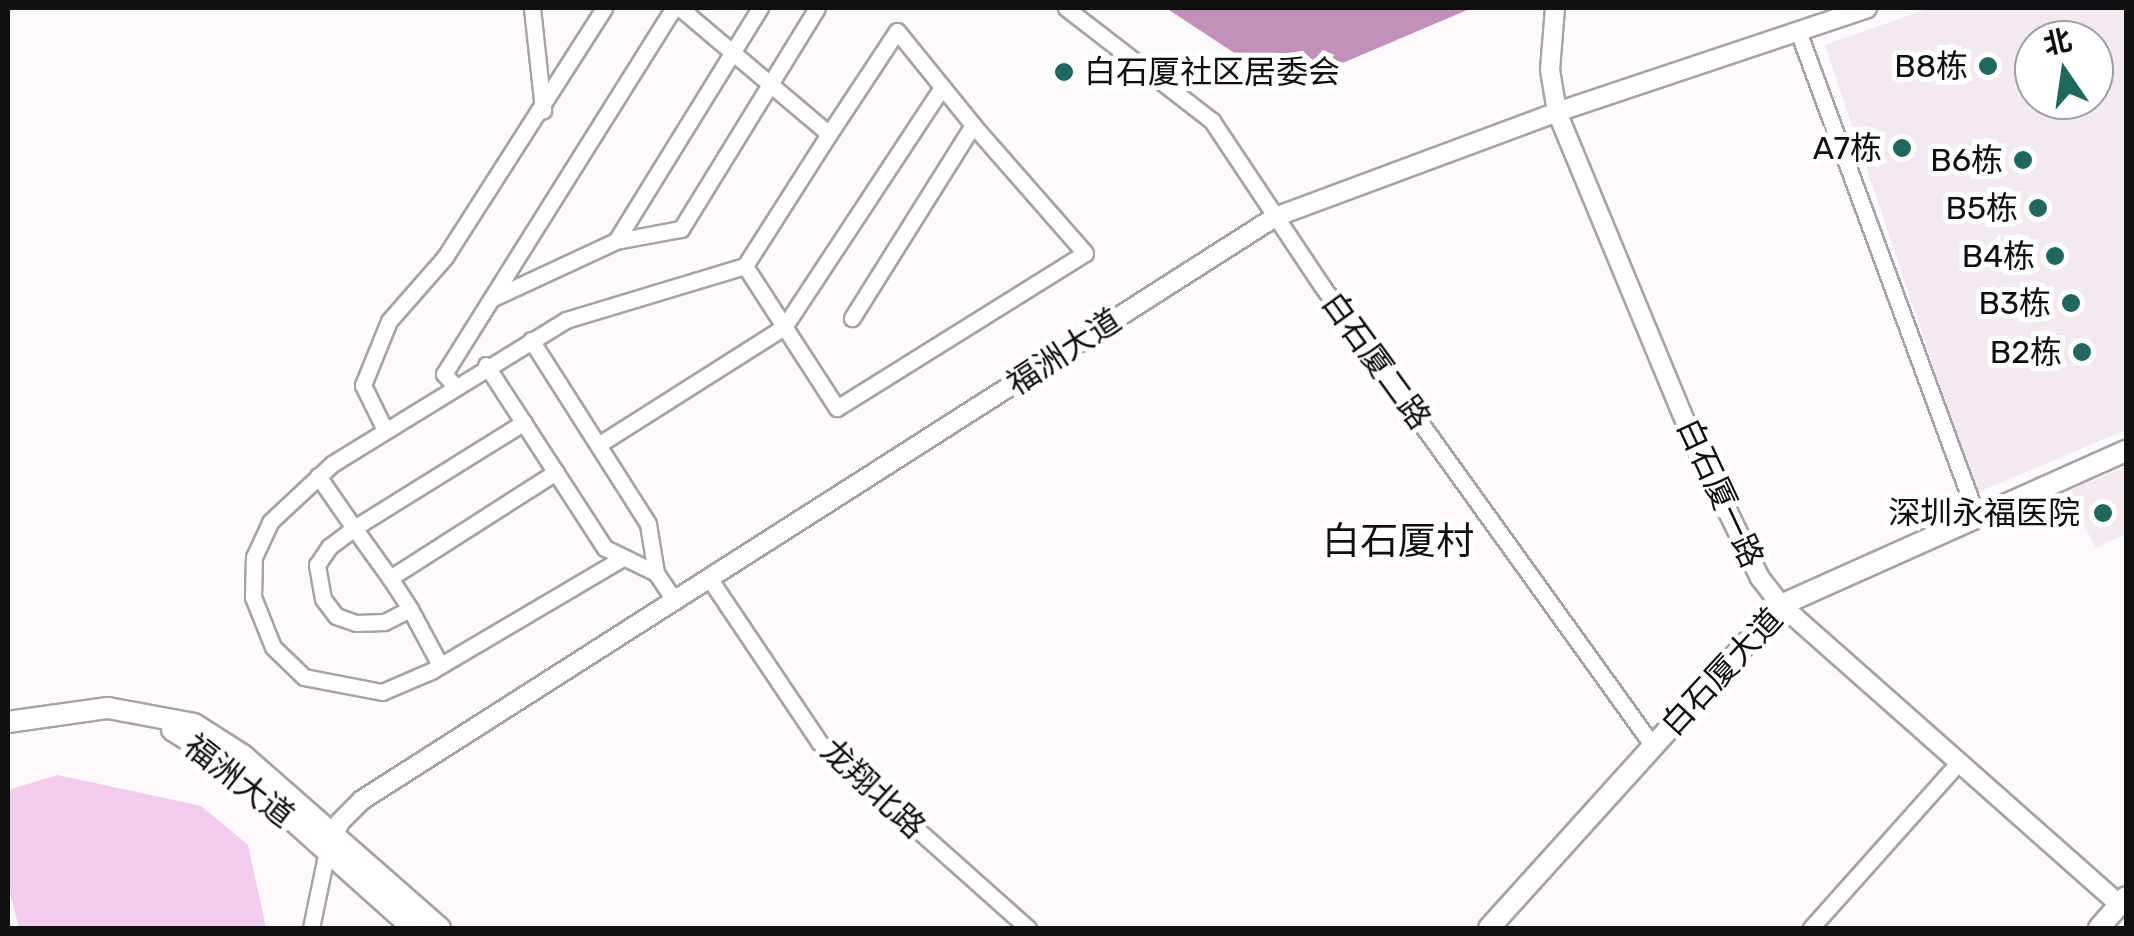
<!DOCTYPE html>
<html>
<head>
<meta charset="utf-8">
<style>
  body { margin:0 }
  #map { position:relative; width:2134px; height:936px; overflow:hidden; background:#fdf9fc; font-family:Rubik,"Noto Sans SC",sans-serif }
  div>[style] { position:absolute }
  .built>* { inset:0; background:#f3eaf1 }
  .green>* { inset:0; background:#f3cbed }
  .water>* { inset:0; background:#c28fbb }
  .roads { filter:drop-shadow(2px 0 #a6a2a5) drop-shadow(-2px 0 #a6a2a5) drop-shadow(0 2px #a6a2a5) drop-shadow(0 -2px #a6a2a5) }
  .minor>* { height:15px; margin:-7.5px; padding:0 7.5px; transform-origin:7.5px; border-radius:7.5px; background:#fff }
  .tertiary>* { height:18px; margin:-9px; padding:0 9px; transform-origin:9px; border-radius:9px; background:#fff }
  .secondary>* { height:20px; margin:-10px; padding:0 10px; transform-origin:10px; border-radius:10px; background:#fff }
  .dots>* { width:28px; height:28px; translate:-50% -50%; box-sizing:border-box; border:5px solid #fff; border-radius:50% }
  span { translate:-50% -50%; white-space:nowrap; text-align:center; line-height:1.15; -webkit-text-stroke:10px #fff; paint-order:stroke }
  .poi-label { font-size:32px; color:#100f10 }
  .right { translate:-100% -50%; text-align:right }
  .left { translate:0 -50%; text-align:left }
  .street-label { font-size:32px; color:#100f10 }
  .quarter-label { font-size:38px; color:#100f10 }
  .frame { position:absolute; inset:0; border:10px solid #100f10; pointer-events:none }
  .north { position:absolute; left:2014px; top:20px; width:100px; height:100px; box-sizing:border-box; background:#fff; border:2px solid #9f9f9f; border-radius:50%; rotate:347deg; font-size:28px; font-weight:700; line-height:40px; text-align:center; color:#100f10 }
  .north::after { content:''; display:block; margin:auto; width:35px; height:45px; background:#20675d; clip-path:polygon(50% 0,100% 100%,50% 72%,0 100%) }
</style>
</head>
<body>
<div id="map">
  <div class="built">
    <i style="clip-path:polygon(evenodd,1930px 8px,2126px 8px,2126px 430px,1976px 493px,1825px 45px,1930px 8px,2034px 40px,2094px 40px,2094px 100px,2034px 100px,2034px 40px)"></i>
    <i style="clip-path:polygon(2126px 466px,2126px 534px,2095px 548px,2069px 491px)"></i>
  </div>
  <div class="green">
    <i style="clip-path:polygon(58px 775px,201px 806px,248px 845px,266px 928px,19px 928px,8px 886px,8px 790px)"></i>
  </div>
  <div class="water">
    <i style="clip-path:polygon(1166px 8px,1472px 8px,1286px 87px)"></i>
  </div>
  <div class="roads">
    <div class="minor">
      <i style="left:532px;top:8px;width:103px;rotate:83.8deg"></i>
      <i style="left:680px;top:8px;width:195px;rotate:40.2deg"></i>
      <i style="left:829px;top:134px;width:156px;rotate:122.5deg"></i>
      <i style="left:745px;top:266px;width:169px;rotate:57.1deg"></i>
      <i style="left:837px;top:408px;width:292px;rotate:-32deg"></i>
      <i style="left:1085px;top:253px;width:170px;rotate:-131.2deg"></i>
      <i style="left:973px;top:125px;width:228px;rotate:122.1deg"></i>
      <i style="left:1066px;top:8px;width:185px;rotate:37.7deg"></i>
      <i style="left:1212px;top:121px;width:198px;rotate:56.3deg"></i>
      <i style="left:1322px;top:286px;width:567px;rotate:54.26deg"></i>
      <i style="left:1798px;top:31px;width:518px;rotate:69.78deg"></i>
      <i style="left:829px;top:134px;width:123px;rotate:-56.6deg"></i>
      <i style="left:897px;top:31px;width:121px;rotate:51deg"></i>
      <i style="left:616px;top:241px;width:274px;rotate:-58.3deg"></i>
      <i style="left:491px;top:299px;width:138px;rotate:-24.9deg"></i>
      <i style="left:616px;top:241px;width:66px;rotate:-10.5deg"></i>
      <i style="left:681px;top:229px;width:259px;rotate:-58.4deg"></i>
      <i style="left:531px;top:340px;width:218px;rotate:57.5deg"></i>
      <i style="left:648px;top:524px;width:50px;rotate:80.7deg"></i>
      <i style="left:486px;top:365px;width:218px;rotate:57deg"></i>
      <i style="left:605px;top:548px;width:57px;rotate:26.1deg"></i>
      <i style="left:656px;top:573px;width:34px;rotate:56deg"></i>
      <i style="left:454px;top:385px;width:15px;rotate:-132deg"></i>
      <i style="left:444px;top:374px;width:432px;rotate:-57.9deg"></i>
      <i style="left:385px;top:430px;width:50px;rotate:-116.1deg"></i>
      <i style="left:363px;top:385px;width:69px;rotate:-67.9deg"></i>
      <i style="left:389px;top:321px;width:85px;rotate:-48.8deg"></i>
      <i style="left:445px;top:257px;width:295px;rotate:-57.4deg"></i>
      <i style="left:598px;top:445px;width:220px;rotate:-32.4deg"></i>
      <i style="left:784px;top:327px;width:287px;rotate:-56.6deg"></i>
      <i style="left:318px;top:476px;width:63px;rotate:55.3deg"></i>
      <i style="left:354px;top:528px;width:62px;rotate:54.2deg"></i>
      <i style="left:390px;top:578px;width:37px;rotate:57deg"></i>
      <i style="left:410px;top:609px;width:29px;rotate:153deg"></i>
      <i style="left:384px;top:622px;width:28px;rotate:178deg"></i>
      <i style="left:356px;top:623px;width:21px;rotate:-161deg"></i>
      <i style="left:336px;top:616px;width:21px;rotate:-127deg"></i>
      <i style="left:323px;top:599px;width:35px;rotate:-100deg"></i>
      <i style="left:317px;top:565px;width:22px;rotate:-56deg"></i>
      <i style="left:329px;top:547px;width:31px;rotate:-37deg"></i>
      <i style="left:354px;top:528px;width:200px;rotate:-31.9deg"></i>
      <i style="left:621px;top:559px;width:221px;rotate:149.5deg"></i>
      <i style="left:431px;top:671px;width:53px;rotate:156.8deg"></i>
      <i style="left:382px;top:692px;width:79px;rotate:-169.1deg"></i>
      <i style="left:304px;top:677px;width:43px;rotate:-135.9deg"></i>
      <i style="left:273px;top:647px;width:54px;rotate:-111.8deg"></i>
      <i style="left:253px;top:597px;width:40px;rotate:-88.6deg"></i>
      <i style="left:254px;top:557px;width:38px;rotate:-65deg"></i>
      <i style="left:270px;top:522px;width:85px;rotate:-43.1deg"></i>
      <i style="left:332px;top:464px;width:275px;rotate:-31.6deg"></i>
      <i style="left:566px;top:320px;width:187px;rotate:-16.8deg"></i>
      <i style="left:390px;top:578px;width:197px;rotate:-32.6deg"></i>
      <i style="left:709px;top:578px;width:197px;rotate:56.1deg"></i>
      <i style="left:819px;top:742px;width:280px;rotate:41.7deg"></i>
      <i style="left:410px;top:609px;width:64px;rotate:61.8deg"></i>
      <i style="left:311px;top:928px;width:79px;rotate:-78.3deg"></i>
      <i style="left:1811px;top:928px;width:222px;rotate:-48.3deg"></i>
    </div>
    <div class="tertiary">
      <i style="left:1555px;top:8px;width:62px;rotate:94.6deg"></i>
      <i style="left:1550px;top:70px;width:43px;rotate:80.5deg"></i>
      <i style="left:1557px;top:112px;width:357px;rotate:67.5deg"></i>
      <i style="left:1694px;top:442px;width:151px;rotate:64.1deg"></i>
      <i style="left:1760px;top:578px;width:34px;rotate:52deg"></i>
      <i style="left:1781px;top:605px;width:453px;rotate:41.5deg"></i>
      <i style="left:328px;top:846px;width:27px;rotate:-63deg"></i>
      <i style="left:340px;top:822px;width:31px;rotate:-45deg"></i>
      <i style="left:362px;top:800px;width:1083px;rotate:-32.56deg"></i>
      <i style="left:1275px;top:217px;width:301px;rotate:-20.4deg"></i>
      <i style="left:1557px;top:112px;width:327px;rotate:-18.5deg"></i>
    </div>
    <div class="secondary">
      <i style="left:8px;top:722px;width:101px;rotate:-8deg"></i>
      <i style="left:108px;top:708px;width:87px;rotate:10.5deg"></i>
      <i style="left:194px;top:724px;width:59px;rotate:32.6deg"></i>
      <i style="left:244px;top:756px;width:261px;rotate:41.3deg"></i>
      <i style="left:172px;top:730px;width:74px;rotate:31.8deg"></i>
      <i style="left:235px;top:769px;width:239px;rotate:41.8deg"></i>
      <i style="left:1489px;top:928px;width:435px;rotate:-47.9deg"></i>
      <i style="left:1781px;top:605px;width:378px;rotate:-24.1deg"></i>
      <i style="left:2099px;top:928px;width:41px;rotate:-48.9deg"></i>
    </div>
  </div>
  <div class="dots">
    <i style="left:1988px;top:66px;background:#20675d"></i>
    <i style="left:1064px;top:72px;background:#20675d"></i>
    <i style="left:1902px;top:148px;background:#20675d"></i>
    <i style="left:2023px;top:160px;background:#20675d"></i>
    <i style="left:2038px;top:208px;background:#20675d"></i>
    <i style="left:2055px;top:256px;background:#20675d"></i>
    <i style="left:2071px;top:303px;background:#20675d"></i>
    <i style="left:2082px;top:352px;background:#20675d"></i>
    <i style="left:2103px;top:513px;background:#20675d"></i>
  </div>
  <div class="poi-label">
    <span class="right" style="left:1968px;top:66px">B8栋</span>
    <span class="left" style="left:1084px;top:72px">白石厦社区居委会</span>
    <span class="right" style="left:1882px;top:148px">A7栋</span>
    <span class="right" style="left:2003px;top:160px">B6栋</span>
    <span class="right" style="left:2018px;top:208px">B5栋</span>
    <span class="right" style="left:2035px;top:256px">B4栋</span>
    <span class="right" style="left:2051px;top:303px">B3栋</span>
    <span class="right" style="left:2062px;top:352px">B2栋</span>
    <span class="right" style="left:2080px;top:513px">深圳永福医院</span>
  </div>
  <div class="street-label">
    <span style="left:1064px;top:352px;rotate:-33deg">福洲大道</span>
    <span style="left:1376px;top:361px;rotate:54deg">白石厦二路</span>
    <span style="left:1720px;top:493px;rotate:65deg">白石厦一路</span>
    <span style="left:1722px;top:672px;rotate:-47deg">白石厦大道</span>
    <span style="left:239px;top:781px;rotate:38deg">福洲大道</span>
    <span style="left:873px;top:789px;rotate:43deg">龙翔北路</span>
  </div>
  <div class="quarter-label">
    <span style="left:1398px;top:542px">白石厦村</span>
  </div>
  <div class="frame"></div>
  <div class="north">北</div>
</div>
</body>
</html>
